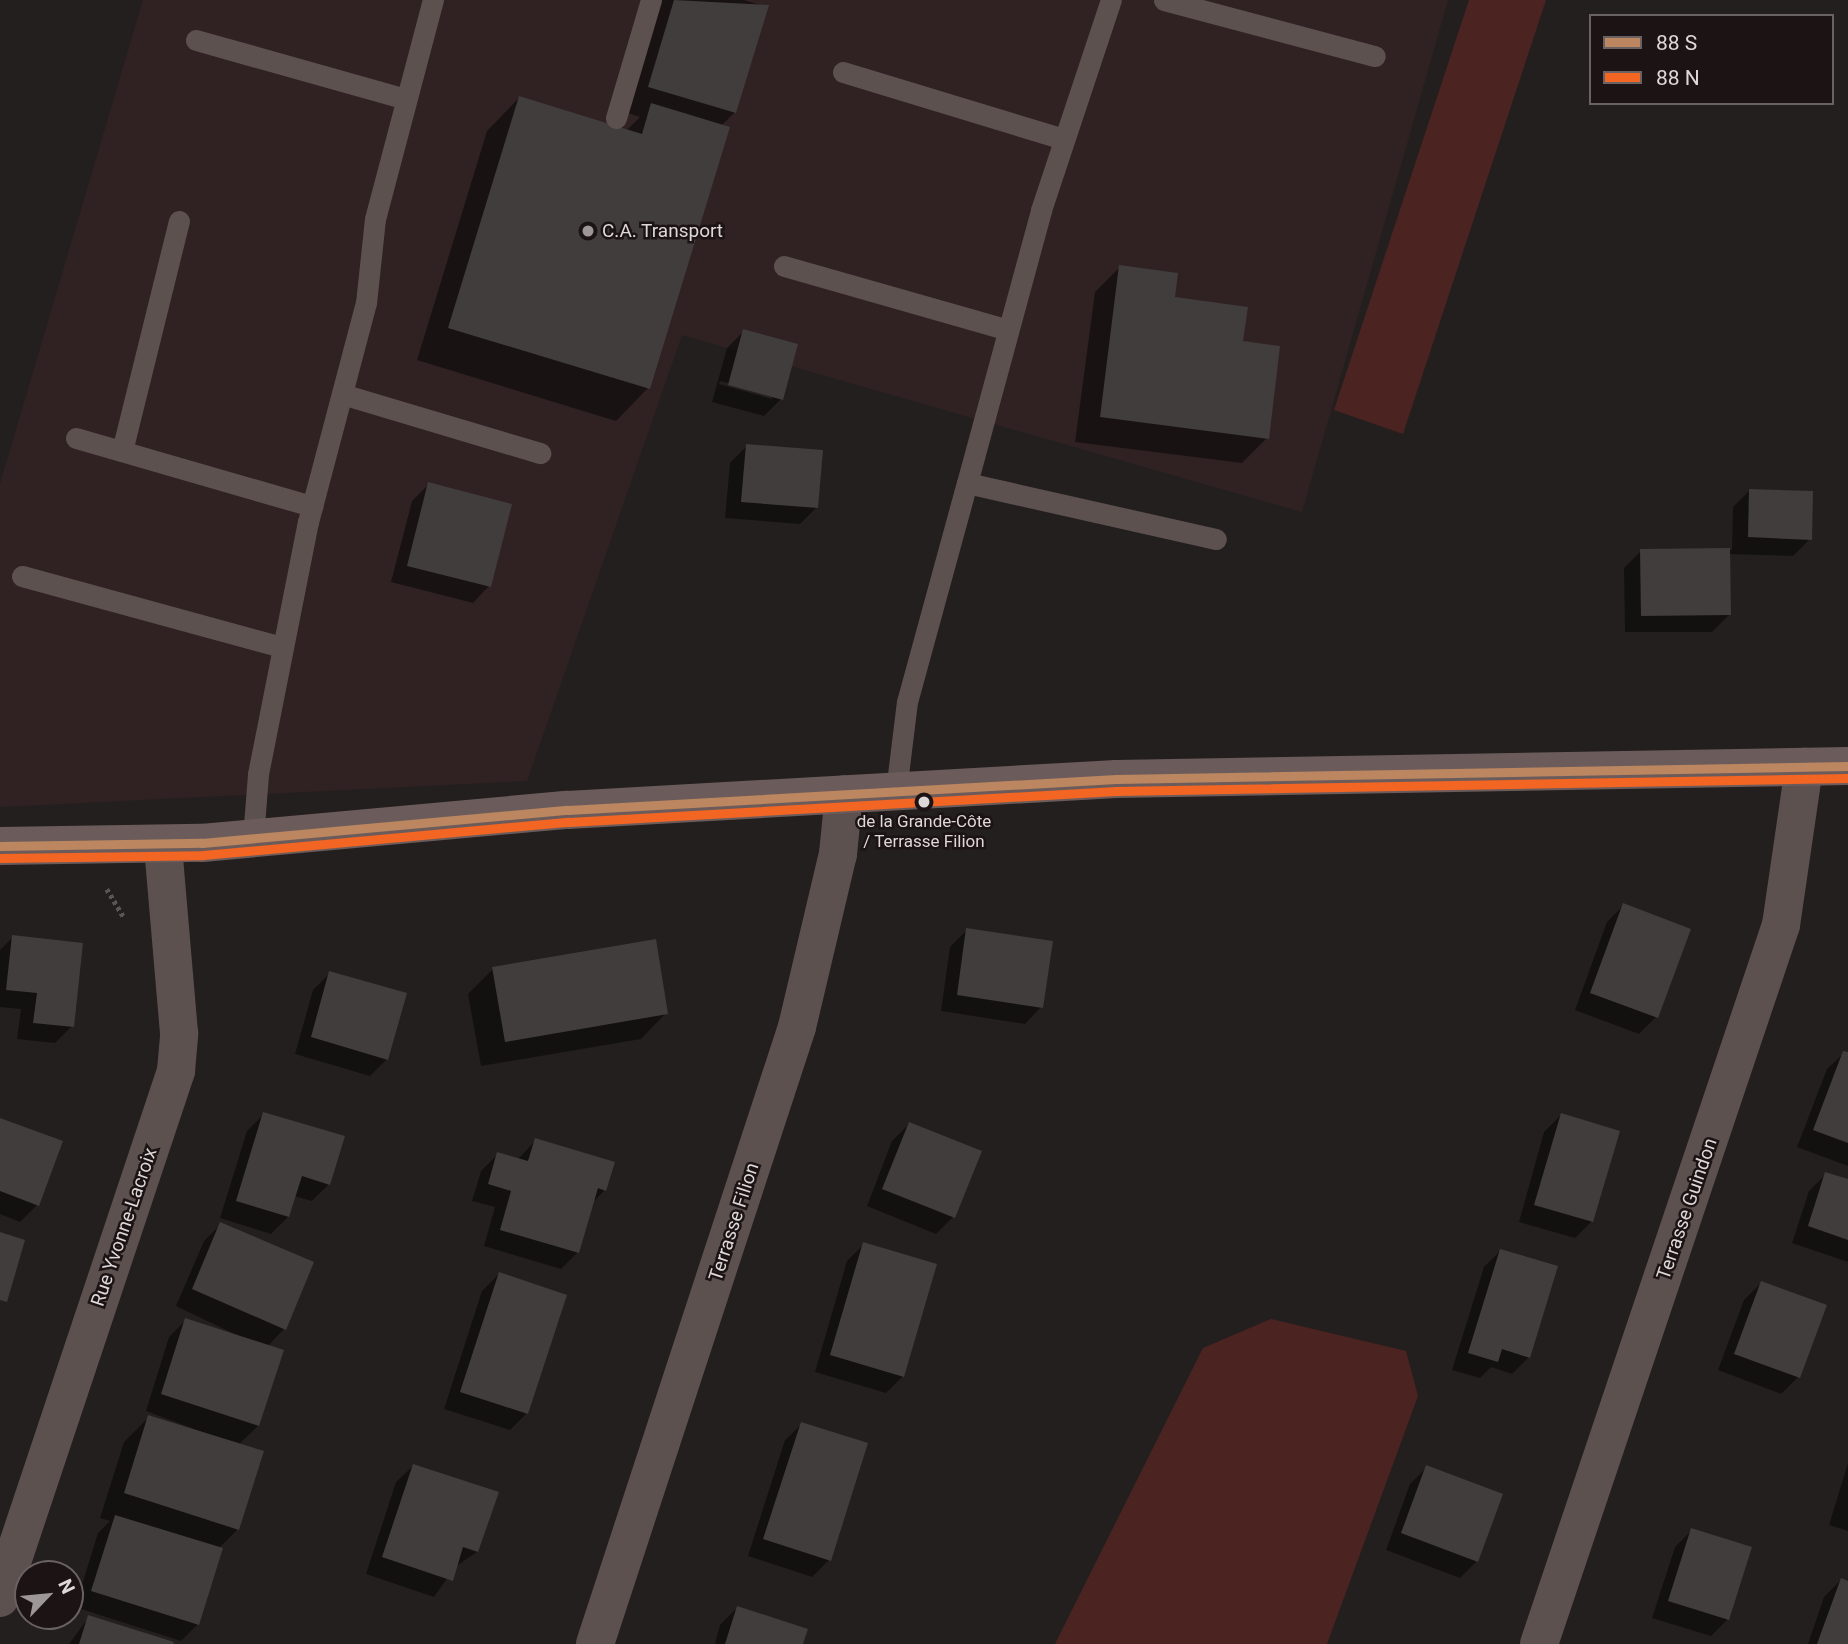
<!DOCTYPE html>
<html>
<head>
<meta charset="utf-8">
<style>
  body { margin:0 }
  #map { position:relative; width:1848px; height:1644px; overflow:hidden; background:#241f1f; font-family:Roboto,sans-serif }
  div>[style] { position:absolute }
  .built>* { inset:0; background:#302222 }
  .green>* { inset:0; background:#4b2321 }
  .shadow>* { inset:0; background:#0007 }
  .building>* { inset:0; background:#413d3d }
  .path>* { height:4.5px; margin-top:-2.25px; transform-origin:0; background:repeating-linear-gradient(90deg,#5d5555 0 3.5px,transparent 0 7px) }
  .lane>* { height:21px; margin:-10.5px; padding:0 10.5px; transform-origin:10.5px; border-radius:10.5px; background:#5d5150 }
  .street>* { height:38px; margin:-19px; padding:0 19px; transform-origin:19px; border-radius:19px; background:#5d5150 }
  .secondary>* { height:38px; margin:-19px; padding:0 19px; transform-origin:19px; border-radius:19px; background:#6b5c5b }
  .bus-1>* { height:9px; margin:-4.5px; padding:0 4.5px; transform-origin:4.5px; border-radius:4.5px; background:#bb8660 }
  .bus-2>* { height:9px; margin:-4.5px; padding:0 4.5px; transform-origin:4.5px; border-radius:4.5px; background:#f26522 }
  .dots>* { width:19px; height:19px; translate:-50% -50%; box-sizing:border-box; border:4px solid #1c1414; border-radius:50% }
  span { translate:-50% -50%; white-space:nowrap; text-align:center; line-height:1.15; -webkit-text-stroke:5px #1c1414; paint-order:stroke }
  .bus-label { font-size:17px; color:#ded8d8 }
  .poi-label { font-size:19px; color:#ded8d8 }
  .left { translate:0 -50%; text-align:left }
  .street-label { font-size:19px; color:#ded8d8 }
  .legend { position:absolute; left:1589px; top:14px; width:245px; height:91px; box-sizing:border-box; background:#1c1414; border:2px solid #6a6262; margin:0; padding:9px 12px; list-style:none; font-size:21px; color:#ded8d8 }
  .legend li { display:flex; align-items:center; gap:14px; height:35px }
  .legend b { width:35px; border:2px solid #6a6262 }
  .north { position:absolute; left:14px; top:1560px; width:70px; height:70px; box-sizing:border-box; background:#1c1414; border:2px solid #6a6262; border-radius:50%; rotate:64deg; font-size:19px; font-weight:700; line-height:28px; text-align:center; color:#ded8d8 }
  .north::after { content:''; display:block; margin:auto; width:24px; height:32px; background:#9d9797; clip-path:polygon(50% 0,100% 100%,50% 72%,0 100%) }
</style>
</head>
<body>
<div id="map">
  <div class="built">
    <i style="clip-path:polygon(143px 0,1448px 0,1302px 512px,682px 335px,527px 781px,0 807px,0 484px)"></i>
  </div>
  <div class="green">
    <i style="clip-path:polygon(1469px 0,1546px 0,1403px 434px,1334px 410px)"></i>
    <i style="clip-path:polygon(1271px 1319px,1406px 1351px,1418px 1396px,1327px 1644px,1055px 1644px,1203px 1348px)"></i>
  </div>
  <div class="shadow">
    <i style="clip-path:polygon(662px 0,744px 0,766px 7px,735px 112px,721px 126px,648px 388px,616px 421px,417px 360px,487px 131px,519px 98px,626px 131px,640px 117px,624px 112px)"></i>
    <i style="clip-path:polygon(1120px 267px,1173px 299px,1267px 438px,1242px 463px,1075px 442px,1095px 292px)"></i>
    <i style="clip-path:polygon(evenodd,744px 331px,781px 399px,764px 416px,712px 402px,727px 348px,744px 331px,720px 381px,772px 395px,772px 399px,719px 384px,720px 381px)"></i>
    <i style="clip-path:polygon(747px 446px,817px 507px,800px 524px,725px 518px,730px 463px)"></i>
    <i style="clip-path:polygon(429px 484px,489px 586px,473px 603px,391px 582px,412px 501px)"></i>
    <i style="clip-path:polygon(1750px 490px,1810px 539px,1793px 556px,1729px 554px,1729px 615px,1712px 632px,1625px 632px,1624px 568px,1641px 551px,1732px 550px,1733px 507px)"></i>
    <i style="clip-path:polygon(1624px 905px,1656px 1017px,1639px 1034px,1575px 1010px,1607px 922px)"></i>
    <i style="clip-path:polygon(967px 930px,1041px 1007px,1025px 1024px,941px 1011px,950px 947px)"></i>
    <i style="clip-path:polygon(13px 937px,72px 1026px,55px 1043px,17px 1039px,21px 1009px,0 1007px,0 950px)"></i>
    <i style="clip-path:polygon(493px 969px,666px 1013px,641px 1039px,481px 1066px,468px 994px)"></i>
    <i style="clip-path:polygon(330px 973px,387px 1059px,370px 1076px,295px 1054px,313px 990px)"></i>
    <i style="clip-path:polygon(1844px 1053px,1848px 1054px,1848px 1166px,1797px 1147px,1827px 1069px)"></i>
    <i style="clip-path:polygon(264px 1114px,329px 1184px,312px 1201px,294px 1196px,288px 1217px,271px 1234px,220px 1218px,247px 1131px)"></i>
    <i style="clip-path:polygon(1561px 1115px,1592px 1221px,1575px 1238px,1519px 1222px,1544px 1132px)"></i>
    <i style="clip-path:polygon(0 1120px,37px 1205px,20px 1222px,0 1214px)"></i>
    <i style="clip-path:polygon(909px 1124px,979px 1152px,953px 1217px,936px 1234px,867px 1206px,892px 1141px)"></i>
    <i style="clip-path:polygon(536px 1140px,605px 1190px,593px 1202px,578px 1252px,561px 1269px,484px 1246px,495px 1207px,472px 1201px,481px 1171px,498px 1154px,518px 1159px)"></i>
    <i style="clip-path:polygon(1826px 1174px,1848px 1181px,1848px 1262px,1792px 1243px,1809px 1191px)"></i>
    <i style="clip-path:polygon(221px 1224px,284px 1329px,267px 1347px,258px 1426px,238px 1445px,238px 1529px,218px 1549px,198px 1624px,181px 1641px,75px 1607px,98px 1533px,110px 1521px,100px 1518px,124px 1442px,149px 1417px,237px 1445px,146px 1411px,169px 1337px,186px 1320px,249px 1341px,176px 1306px,204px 1241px)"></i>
    <i style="clip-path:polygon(864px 1244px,903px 1376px,886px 1393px,815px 1372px,847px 1261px)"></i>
    <i style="clip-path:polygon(1501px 1250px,1529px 1357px,1512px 1374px,1491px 1367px,1480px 1378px,1452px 1370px,1484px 1267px)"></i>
    <i style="clip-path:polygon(499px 1274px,527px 1413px,510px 1430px,444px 1409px,482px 1291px)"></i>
    <i style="clip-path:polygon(1761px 1283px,1798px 1377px,1781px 1394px,1718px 1370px,1744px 1300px)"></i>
    <i style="clip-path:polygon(802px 1424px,829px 1560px,812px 1577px,748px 1556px,785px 1440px)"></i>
    <i style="clip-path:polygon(1848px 1463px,1848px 1531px,1829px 1525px)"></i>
    <i style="clip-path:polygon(413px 1466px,477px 1552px,455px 1567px,434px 1597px,366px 1574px,396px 1482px)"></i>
    <i style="clip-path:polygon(1427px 1467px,1477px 1561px,1460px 1578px,1386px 1550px,1410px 1484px)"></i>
    <i style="clip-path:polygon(1692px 1530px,1728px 1619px,1711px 1636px,1652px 1618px,1675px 1547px)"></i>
    <i style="clip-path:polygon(1841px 1580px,1848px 1583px,1848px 1644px,1808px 1644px,1824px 1597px)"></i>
    <i style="clip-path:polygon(737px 1608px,801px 1644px,715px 1644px,720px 1625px)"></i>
    <i style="clip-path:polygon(89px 1617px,172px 1644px,69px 1644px)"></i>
  </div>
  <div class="building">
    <i style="clip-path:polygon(674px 0,769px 5px,736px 113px,648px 87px)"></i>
    <i style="clip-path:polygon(519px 96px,642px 134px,651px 103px,730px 127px,650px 389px,448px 328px)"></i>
    <i style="clip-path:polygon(1119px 265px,1178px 273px,1175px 297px,1248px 307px,1243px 341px,1280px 346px,1269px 439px,1100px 417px)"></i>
    <i style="clip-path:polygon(743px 329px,798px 344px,783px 400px,728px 385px)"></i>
    <i style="clip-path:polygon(746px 444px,823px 450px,818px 508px,741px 502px)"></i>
    <i style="clip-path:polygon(428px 482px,512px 504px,491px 587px,407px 566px)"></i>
    <i style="clip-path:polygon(1749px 489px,1813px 491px,1812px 540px,1748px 537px)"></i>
    <i style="clip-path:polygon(1730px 548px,1731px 615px,1641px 616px,1640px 549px)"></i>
    <i style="clip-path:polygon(1623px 903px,1691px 929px,1658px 1018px,1590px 993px)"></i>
    <i style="clip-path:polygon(966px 928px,1053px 941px,1043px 1008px,957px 995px)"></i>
    <i style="clip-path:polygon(12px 935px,83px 943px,74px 1027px,33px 1023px,37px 993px,6px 990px)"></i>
    <i style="clip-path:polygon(656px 939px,668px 1014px,505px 1042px,492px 967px)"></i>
    <i style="clip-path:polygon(329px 971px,407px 993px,388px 1060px,311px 1037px)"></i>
    <i style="clip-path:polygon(1843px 1051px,1848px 1052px,1848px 1143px,1813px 1130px)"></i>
    <i style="clip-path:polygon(263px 1112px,345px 1136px,330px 1185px,302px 1176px,289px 1217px,236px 1201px)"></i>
    <i style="clip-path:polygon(1561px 1113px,1620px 1131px,1593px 1222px,1534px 1205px)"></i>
    <i style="clip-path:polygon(0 1118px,63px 1141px,39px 1206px,0 1191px)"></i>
    <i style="clip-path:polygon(909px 1122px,982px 1151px,955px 1218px,882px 1189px)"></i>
    <i style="clip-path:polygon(535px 1138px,615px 1162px,606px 1191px,598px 1188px,579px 1253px,500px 1230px,511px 1191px,488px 1184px,497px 1152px,528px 1161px)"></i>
    <i style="clip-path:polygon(1825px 1172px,1848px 1179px,1848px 1240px,1808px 1226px)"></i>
    <i style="clip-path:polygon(220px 1222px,314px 1262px,286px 1330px,192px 1289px)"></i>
    <i style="clip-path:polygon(0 1232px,25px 1240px,7px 1302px,0 1300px)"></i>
    <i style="clip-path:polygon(863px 1242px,937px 1264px,904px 1377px,830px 1355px)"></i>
    <i style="clip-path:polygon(1500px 1249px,1558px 1266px,1530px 1358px,1502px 1349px,1498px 1362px,1468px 1353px)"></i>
    <i style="clip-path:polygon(499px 1272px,567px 1295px,528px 1414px,460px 1392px)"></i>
    <i style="clip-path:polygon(1761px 1281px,1827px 1305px,1800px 1378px,1734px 1354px)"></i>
    <i style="clip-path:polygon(185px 1318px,284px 1350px,259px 1426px,161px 1394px)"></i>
    <i style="clip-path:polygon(148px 1415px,264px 1451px,239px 1530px,124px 1493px)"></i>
    <i style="clip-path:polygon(801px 1422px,868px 1443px,831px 1561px,763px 1539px)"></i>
    <i style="clip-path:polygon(413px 1464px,499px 1492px,478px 1552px,463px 1547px,453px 1581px,382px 1557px)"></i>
    <i style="clip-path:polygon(1426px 1465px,1503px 1494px,1478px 1562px,1401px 1533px)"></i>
    <i style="clip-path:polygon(115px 1515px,223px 1548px,199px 1625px,91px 1591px)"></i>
    <i style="clip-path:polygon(1691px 1528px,1752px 1547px,1729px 1620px,1668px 1601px)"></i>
    <i style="clip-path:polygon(1841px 1578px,1848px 1581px,1848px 1644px,1817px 1644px)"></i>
    <i style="clip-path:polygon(737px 1606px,808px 1629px,803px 1644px,725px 1644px)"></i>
    <i style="clip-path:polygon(88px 1615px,174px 1642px,173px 1644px,79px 1644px)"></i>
  </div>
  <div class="path">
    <i style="left:107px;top:889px;width:33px;rotate:59deg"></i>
  </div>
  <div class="lane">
    <i style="left:1164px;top:0;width:218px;rotate:14.9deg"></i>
    <i style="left:196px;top:40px;width:218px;rotate:15.7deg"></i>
    <i style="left:843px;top:72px;width:231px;rotate:16.9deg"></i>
    <i style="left:616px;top:118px;width:123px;rotate:-73.5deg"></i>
    <i style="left:784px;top:266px;width:233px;rotate:15.9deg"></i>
    <i style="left:342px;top:394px;width:207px;rotate:16.6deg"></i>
    <i style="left:76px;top:438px;width:246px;rotate:16.1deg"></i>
    <i style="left:122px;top:451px;width:237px;rotate:-76.1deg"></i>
    <i style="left:967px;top:483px;width:283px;rotate:-74.8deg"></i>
    <i style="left:1041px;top:210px;width:221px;rotate:-71.6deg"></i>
    <i style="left:22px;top:576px;width:270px;rotate:15.3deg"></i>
    <i style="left:896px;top:791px;width:90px;rotate:-83deg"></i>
    <i style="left:907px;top:702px;width:227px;rotate:-74.7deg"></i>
    <i style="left:967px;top:483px;width:255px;rotate:12.7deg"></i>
    <i style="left:253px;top:838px;width:64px;rotate:-85.5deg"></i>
    <i style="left:258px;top:774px;width:257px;rotate:-78.8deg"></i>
    <i style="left:308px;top:522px;width:227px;rotate:-75.2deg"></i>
    <i style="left:366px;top:303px;width:84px;rotate:-83.9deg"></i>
    <i style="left:375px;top:219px;width:227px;rotate:-75.2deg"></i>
  </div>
  <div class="street">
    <i style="left:0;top:1598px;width:556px;rotate:-71.53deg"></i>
    <i style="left:176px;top:1071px;width:38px;rotate:-85deg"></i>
    <i style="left:179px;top:1033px;width:189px;rotate:-94.9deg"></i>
    <i style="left:595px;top:1644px;width:649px;rotate:-71.87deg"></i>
    <i style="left:797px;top:1027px;width:178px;rotate:-76.7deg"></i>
    <i style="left:838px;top:854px;width:60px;rotate:-84.3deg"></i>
    <i style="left:1539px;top:1644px;width:759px;rotate:-71.4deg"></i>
    <i style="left:1781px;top:925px;width:160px;rotate:-81.7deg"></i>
  </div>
  <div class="secondary">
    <i style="left:0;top:846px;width:202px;rotate:-0.9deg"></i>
    <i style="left:202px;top:843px;width:367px;rotate:-5.2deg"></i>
    <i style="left:568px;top:810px;width:549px;rotate:-3.24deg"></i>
    <i style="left:1116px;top:779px;width:732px;rotate:-1.02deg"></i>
  </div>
  <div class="bus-1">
    <i style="left:0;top:846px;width:202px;rotate:-0.9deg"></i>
    <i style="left:202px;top:843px;width:367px;rotate:-5.2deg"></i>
    <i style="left:568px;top:810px;width:549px;rotate:-3.24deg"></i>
    <i style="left:1116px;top:779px;width:732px;rotate:-1.02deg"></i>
  </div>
  <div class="bus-2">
    <i style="left:0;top:858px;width:203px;rotate:-0.8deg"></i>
    <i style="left:203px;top:855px;width:367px;rotate:-5.2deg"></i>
    <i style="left:569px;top:822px;width:548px;rotate:-3.24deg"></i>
    <i style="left:1116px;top:791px;width:732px;rotate:-1.02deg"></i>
  </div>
  <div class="dots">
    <i style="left:588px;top:231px;background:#9d9797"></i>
    <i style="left:924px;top:802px;background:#ded8d8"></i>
  </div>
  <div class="bus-label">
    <span style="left:924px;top:832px">de la Grande-Côte<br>/ Terrasse Filion</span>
  </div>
  <div class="poi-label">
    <span class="left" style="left:602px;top:231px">C.A. Transport</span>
  </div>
  <div class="street-label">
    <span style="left:1687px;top:1209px;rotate:-71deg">Terrasse Guindon</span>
    <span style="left:734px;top:1222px;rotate:-72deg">Terrasse Filion</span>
    <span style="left:124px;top:1227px;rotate:-71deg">Rue Yvonne-Lacroix</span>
  </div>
  <ul class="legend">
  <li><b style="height:9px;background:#bb8660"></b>88 S</li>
  <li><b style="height:9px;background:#f26522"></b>88 N</li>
  </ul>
  <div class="north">N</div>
</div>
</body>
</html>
